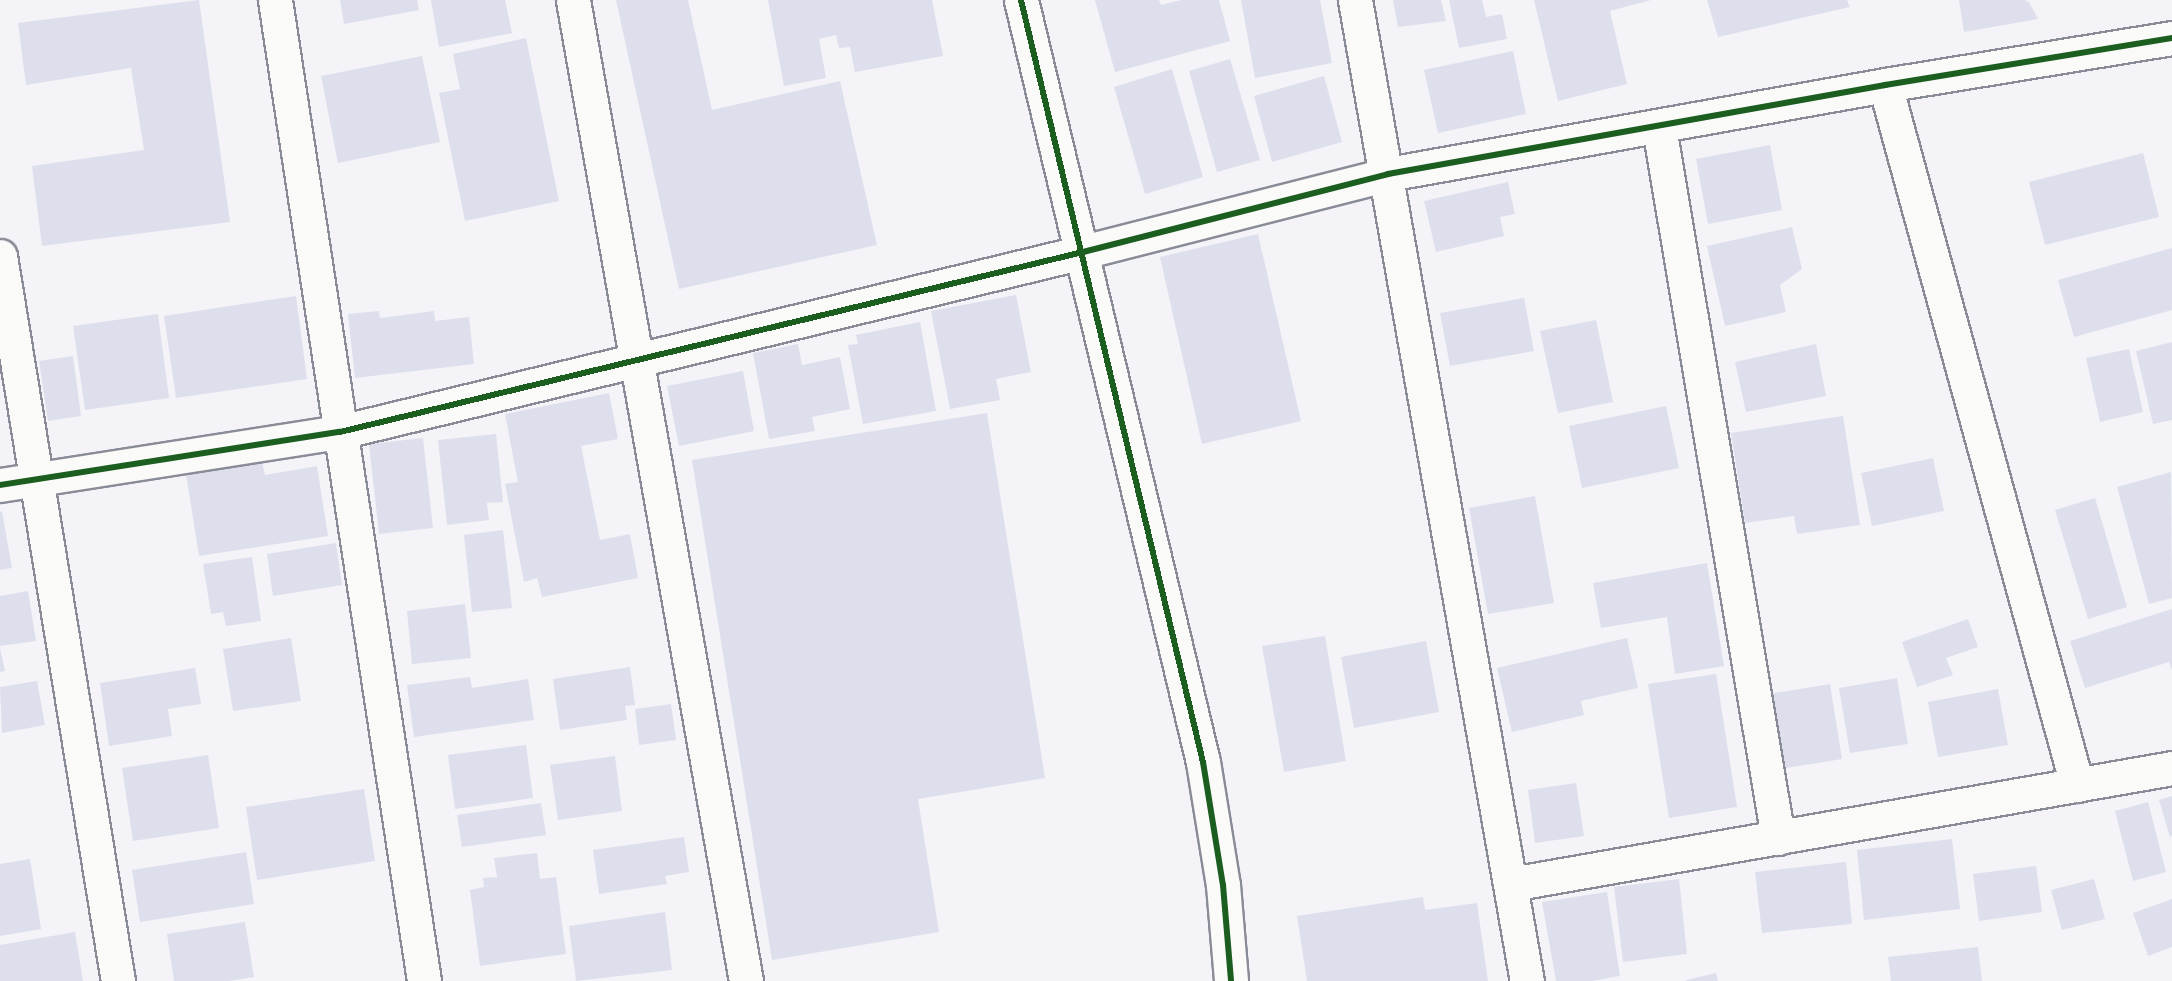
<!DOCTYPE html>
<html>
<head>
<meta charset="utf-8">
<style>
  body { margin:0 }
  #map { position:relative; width:2172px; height:981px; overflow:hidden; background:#f4f3f8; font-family:Delius,sans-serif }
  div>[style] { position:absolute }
  .building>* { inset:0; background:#dedfec }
  .roads { filter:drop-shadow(2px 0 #898c97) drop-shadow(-2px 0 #898c97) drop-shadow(0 2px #898c97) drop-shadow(0 -2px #898c97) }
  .minor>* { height:33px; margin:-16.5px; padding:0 16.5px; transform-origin:16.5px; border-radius:16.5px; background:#fafaf9 }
  .cycleway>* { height:6px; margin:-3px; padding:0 3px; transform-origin:3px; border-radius:3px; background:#1b5e20 }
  span { translate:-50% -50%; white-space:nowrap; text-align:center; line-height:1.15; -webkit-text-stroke:5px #fdfcf7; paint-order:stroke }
</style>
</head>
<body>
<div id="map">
  <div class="building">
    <i style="clip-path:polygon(199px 0,230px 222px,42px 246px,32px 166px,144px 150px,131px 68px,26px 85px,18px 23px)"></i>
    <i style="clip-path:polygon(340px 0,417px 0,419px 10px,344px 24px)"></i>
    <i style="clip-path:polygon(431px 0,505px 0,512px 33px,439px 47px)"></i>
    <i style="clip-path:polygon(616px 0,688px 0,712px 110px,840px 81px,877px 245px,679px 289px)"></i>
    <i style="clip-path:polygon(768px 0,932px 0,943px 56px,855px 72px,850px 47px,839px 48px,836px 35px,819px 39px,826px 78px,784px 86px)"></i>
    <i style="clip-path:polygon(1095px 0,1159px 0,1161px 5px,1181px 0,1219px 0,1230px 41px,1115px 72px)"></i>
    <i style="clip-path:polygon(1241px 0,1320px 0,1332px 63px,1255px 78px)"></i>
    <i style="clip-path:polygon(1393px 0,1441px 0,1446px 21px,1398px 27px)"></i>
    <i style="clip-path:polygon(1449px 0,1482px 0,1486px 17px,1502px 14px,1507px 39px,1459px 48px)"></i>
    <i style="clip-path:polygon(1534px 0,1651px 0,1610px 11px,1627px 84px,1558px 101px)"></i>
    <i style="clip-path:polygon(1707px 0,1847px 0,1850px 7px,1718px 37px)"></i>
    <i style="clip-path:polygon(1959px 0,2024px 0,2029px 2px,2038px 19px,1964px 32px)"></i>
    <i style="clip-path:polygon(526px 38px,559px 201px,465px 221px,439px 93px,460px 89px,453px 54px)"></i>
    <i style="clip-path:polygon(1513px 51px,1526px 114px,1438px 133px,1424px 70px)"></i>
    <i style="clip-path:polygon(422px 56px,440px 142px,338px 163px,321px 76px)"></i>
    <i style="clip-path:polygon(1230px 59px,1260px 160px,1217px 172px,1189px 71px)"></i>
    <i style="clip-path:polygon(1172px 69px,1203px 177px,1145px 194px,1114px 87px)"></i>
    <i style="clip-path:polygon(1324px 76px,1342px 142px,1272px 162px,1254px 96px)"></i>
    <i style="clip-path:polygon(1770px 145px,1782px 210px,1708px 224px,1696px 159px)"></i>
    <i style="clip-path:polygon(2143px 153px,2159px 217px,2045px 245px,2029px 182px)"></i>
    <i style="clip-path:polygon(1508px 182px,1515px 214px,1500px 217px,1504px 236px,1436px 252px,1424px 201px)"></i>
    <i style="clip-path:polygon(1792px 227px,1802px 269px,1780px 285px,1786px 312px,1725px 326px,1707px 246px)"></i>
    <i style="clip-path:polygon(1258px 234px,1301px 421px,1202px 444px,1160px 257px)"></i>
    <i style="clip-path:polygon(2172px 248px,2172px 310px,2074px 337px,2058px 280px)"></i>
    <i style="clip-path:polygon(1016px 295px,1031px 372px,996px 379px,1000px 400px,950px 409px,931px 311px)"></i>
    <i style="clip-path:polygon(296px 296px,307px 379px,176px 398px,164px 316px)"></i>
    <i style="clip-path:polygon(1524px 298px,1534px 351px,1450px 366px,1440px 313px)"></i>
    <i style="clip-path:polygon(379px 311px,380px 318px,434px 311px,435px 321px,469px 317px,474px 364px,355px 378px,348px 314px)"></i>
    <i style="clip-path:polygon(158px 314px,169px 398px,85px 410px,73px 326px)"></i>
    <i style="clip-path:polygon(1596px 320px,1613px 402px,1558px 413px,1540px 331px)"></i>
    <i style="clip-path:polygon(920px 322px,936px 411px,863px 424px,848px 345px,858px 344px,856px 335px)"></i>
    <i style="clip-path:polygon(2172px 342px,2172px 420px,2153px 424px,2136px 351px)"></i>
    <i style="clip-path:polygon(798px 344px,802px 365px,840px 357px,850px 409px,812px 417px,815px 431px,769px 439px,753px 353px)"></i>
    <i style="clip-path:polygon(1816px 344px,1826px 396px,1746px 412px,1735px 362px)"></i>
    <i style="clip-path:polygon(2129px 349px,2143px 412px,2100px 422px,2086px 358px)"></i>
    <i style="clip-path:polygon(73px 356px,81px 416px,48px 421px,39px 361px)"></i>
    <i style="clip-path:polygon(743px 371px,754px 431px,679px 446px,667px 386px)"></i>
    <i style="clip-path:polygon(609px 393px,618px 439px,581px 446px,600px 540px,630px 534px,638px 578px,542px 597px,537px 578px,524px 582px,505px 484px,518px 482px,505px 414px)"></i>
    <i style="clip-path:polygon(1666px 406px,1679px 468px,1582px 488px,1569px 426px)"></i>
    <i style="clip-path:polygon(987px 413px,1045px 778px,918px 799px,939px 932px,772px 960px,692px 460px)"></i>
    <i style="clip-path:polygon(1843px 416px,1860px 525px,1797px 534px,1794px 516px,1745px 523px,1731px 433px)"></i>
    <i style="clip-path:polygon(496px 434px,503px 502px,487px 503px,489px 520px,447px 525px,438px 440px)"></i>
    <i style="clip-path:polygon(423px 438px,433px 528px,379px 534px,369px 444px)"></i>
    <i style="clip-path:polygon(1933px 458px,1944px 511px,1872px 526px,1861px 473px)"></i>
    <i style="clip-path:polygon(262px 462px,265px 475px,317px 466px,328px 536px,199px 556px,186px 474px)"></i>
    <i style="clip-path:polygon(2171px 472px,2172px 598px,2149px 604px,2117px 487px)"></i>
    <i style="clip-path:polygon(1535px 496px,1554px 603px,1488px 614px,1469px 508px)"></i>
    <i style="clip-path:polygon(2095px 498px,2127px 607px,2088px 619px,2055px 510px)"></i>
    <i style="clip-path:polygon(2px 511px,12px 568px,0 570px,0 512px)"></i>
    <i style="clip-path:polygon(503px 530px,512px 608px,472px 612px,464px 535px)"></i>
    <i style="clip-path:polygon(336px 543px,342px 585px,273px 596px,267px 554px)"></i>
    <i style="clip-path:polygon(252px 557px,261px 621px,226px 626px,223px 612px,211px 614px,203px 564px)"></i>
    <i style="clip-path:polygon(1707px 563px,1724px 666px,1675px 674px,1667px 617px,1601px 628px,1593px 583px)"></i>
    <i style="clip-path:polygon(28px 591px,36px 641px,0 646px,0 596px)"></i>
    <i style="clip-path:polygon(465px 604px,471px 658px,412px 664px,407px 611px)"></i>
    <i style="clip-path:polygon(2172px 609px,2172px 670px,2169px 662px,2085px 688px,2070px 641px)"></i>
    <i style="clip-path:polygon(1968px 619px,1978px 647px,1946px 658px,1953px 675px,1917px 687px,1902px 642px)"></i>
    <i style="clip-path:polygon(1325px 636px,1346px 761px,1284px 772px,1262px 646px)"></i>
    <i style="clip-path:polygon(291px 638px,301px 701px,233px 711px,223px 649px)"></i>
    <i style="clip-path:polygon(1627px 638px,1638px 688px,1581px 701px,1584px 715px,1512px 732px,1497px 668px)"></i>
    <i style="clip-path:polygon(1426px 641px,1439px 712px,1354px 728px,1341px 657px)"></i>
    <i style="clip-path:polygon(0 648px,5px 671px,0 672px)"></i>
    <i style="clip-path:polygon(630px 667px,635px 705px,625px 706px,627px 720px,560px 730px,553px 679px)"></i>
    <i style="clip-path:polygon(195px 668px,201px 704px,168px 709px,172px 736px,109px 746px,100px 683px)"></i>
    <i style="clip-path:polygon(1716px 674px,1737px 807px,1669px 818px,1648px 684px)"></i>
    <i style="clip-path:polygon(470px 677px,472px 688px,528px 679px,534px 720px,414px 737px,407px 685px)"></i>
    <i style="clip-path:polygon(1897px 678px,1908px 744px,1850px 753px,1839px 688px)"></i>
    <i style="clip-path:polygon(37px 681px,45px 725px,2px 733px,0 687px)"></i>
    <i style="clip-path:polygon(1830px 684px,1842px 759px,1780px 769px,1768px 694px)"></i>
    <i style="clip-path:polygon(1998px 689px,2008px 745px,1938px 757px,1928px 702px)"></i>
    <i style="clip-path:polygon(671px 704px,676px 740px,639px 745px,635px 709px)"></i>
    <i style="clip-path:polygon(526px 745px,533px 798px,455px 809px,448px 755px)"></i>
    <i style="clip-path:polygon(208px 755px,219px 828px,133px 841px,122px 768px)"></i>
    <i style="clip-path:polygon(615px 756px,622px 811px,558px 820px,550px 765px)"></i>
    <i style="clip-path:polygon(1576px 783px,1584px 836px,1535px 843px,1528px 790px)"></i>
    <i style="clip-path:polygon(364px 789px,375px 861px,257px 880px,246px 807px)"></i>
    <i style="clip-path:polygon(2172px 796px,2172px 836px,2170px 837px,2159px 800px)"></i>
    <i style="clip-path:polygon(2148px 802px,2166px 872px,2133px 881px,2115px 811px)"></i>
    <i style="clip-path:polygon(541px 803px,546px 835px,462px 847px,457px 815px)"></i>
    <i style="clip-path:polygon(684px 837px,689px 872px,665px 876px,667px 884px,599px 894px,593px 850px)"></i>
    <i style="clip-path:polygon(1952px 839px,1960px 909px,1864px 920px,1857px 850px)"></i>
    <i style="clip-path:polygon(246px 852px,254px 904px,140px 922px,132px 870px)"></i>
    <i style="clip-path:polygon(537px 853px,540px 879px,556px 877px,566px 954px,480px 966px,470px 890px,484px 887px,483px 878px,497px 877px,494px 858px)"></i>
    <i style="clip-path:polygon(30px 859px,41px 929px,0 936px,0 864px)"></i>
    <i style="clip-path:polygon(1846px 862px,1852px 924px,1762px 933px,1755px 872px)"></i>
    <i style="clip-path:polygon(2036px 866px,2042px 912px,1979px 921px,1973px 874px)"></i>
    <i style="clip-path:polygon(1679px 879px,1687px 954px,1623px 962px,1614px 887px)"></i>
    <i style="clip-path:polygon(2094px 879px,2105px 919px,2062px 930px,2051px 890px)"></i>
    <i style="clip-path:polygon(1607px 892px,1620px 976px,1592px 981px,1556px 981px,1542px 902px)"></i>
    <i style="clip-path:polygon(1423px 897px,1425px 910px,1477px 903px,1488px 981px,1307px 981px,1297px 916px)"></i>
    <i style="clip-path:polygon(2172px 899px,2172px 947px,2148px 956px,2133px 913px)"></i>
    <i style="clip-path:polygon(665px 912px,672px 970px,576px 981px,569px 926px)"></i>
    <i style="clip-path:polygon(245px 922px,254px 977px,229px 981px,174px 981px,167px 934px)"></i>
    <i style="clip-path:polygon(75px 932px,83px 981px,0 981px,0 945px)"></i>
    <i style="clip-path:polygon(1978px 947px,1982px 981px,1891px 981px,1888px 957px)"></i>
    <i style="clip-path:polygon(1716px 973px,1718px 981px,1686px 981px,1686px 980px)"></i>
  </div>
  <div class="roads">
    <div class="minor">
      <i style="left:275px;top:0;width:992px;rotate:81.36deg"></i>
      <i style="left:573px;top:0;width:996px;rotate:80deg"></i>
      <i style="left:1021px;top:0;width:783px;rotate:76.57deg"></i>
      <i style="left:1203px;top:762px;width:125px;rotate:80.8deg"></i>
      <i style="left:1223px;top:885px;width:96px;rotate:85.2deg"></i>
      <i style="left:1355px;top:0;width:996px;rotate:80.06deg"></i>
      <i style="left:1885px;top:85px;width:726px;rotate:74.66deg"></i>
      <i style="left:1659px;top:127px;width:721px;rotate:80.5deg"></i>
      <i style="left:0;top:256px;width:735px;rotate:80.76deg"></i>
      <i style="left:0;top:485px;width:344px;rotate:-8.9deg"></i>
      <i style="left:340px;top:432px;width:764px;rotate:-13.62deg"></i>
      <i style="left:1083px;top:252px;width:315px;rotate:-14.3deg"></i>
      <i style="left:1388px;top:174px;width:505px;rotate:-10.15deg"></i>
      <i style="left:1885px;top:85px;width:291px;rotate:-9.3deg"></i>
      <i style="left:1511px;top:884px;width:671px;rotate:-9.95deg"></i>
    </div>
  </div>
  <div class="cycleway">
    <i style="left:1021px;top:0;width:783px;rotate:76.57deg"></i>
    <i style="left:1203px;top:762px;width:125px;rotate:80.8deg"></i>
    <i style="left:1223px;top:885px;width:96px;rotate:85.2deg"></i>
    <i style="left:0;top:485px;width:344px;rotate:-8.9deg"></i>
    <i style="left:340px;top:432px;width:764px;rotate:-13.62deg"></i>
    <i style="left:1083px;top:252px;width:315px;rotate:-14.3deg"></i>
    <i style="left:1388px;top:174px;width:505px;rotate:-10.15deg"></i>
    <i style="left:1885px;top:85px;width:291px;rotate:-9.3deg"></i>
  </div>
</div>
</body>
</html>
